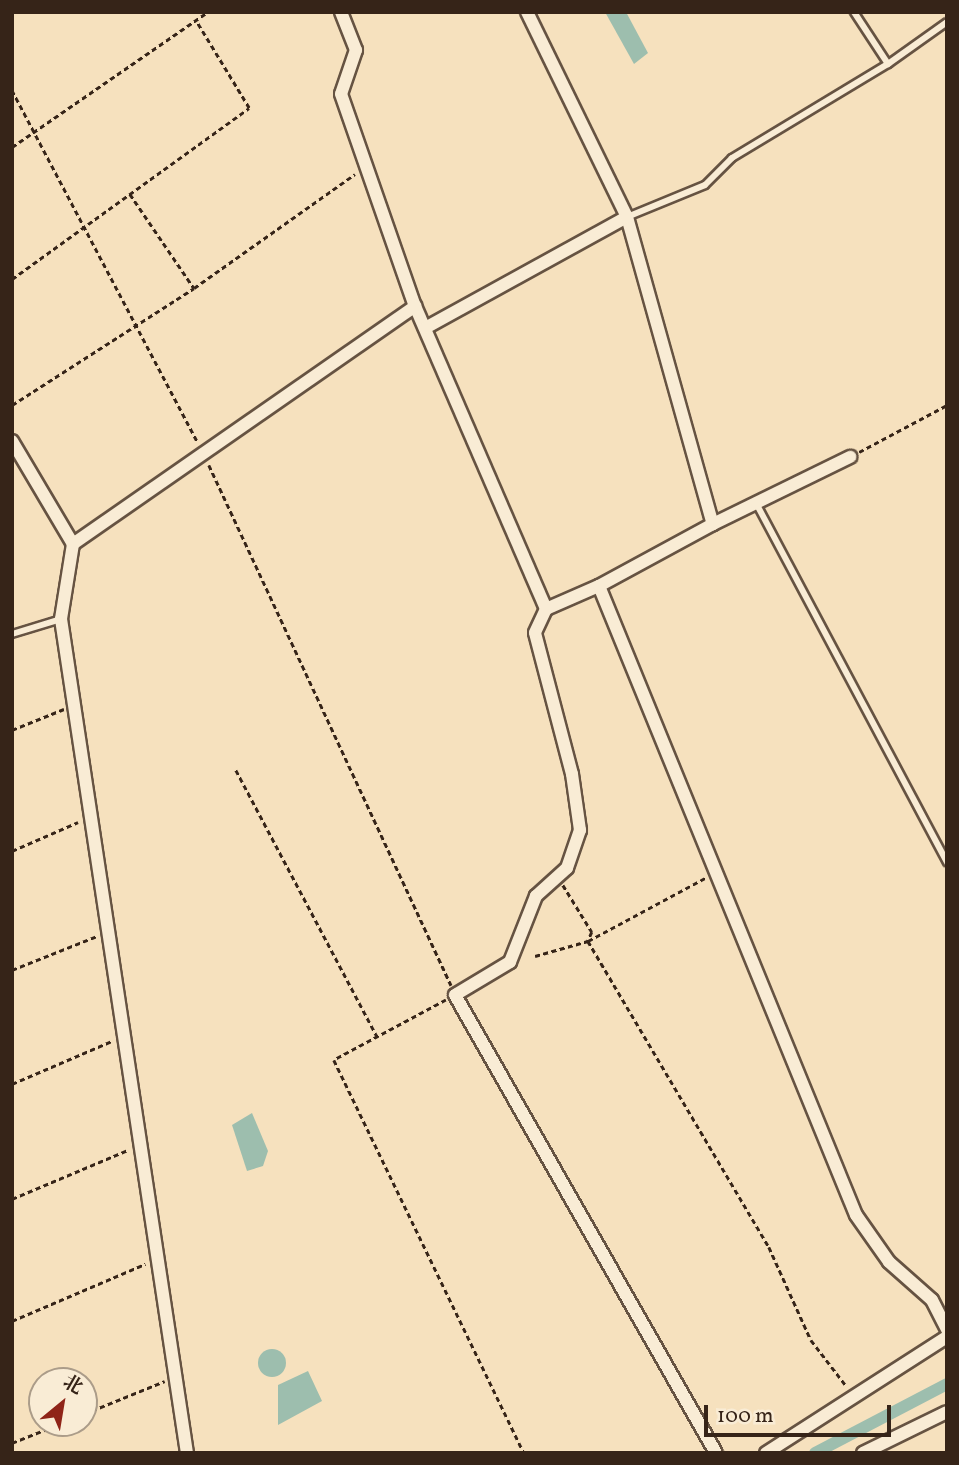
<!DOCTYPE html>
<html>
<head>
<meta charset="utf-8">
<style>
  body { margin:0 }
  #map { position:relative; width:959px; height:1465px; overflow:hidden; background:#f6e1be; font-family:Vollkorn,"Noto Serif SC",serif }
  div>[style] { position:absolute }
  .water>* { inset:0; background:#9dbeae }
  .round { border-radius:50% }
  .canal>* { height:12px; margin:-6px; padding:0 6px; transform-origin:6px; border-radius:6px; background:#9dbeae }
  .path>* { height:2.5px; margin-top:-1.25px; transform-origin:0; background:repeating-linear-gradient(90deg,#362418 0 5px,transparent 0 8.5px) }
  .roads { filter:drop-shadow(2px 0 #665342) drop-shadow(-2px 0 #665342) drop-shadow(0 2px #665342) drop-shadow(0 -2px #665342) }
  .lane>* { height:6px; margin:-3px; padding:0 3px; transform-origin:3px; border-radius:3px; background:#f9ecd5 }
  .street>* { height:12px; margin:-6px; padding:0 6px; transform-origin:6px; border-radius:6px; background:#f9ecd5 }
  span { translate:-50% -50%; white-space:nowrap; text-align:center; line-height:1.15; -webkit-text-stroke:5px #f9ecd5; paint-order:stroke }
  .frame { position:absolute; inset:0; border:14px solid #362418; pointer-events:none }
  .north { position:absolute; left:28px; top:1367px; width:70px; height:70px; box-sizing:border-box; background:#f9ecd5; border:2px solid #ab9c89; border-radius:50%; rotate:30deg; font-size:19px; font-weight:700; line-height:28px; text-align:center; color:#362418 }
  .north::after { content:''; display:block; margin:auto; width:24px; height:32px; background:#8f2418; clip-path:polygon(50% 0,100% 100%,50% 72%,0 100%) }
  .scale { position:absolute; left:704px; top:1405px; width:187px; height:32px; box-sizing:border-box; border:4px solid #362418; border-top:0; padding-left:9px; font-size:21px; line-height:24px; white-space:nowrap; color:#362418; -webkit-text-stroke:5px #f9ecd5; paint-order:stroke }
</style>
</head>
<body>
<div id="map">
  <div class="water">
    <i style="clip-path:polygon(605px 12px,626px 12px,648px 53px,634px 64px)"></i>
    <i style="clip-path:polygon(252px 1113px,268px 1151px,263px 1166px,247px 1171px,232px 1125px)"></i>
    <i class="round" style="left:258px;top:1349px;width:28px;height:28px"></i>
    <i style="clip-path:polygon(308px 1371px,322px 1401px,278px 1425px,278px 1385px)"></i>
  </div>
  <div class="canal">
    <i style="left:815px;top:1453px;width:149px;rotate:-27.6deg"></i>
  </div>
  <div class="path">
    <i style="left:12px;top:90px;width:399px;rotate:62.2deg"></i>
    <i style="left:12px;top:147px;width:238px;rotate:-34.6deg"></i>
    <i style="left:130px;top:194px;width:114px;rotate:55.8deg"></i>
    <i style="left:194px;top:288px;width:197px;rotate:-35.3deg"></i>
    <i style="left:12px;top:279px;width:292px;rotate:-35.8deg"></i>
    <i style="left:249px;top:108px;width:102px;rotate:-121.3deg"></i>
    <i style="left:12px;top:405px;width:216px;rotate:-32.7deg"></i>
    <i style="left:859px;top:452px;width:100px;rotate:-28.1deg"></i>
    <i style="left:209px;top:465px;width:574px;rotate:65.04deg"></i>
    <i style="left:12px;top:730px;width:56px;rotate:-22deg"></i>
    <i style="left:236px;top:770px;width:301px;rotate:62.1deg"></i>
    <i style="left:12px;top:851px;width:72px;rotate:-23.7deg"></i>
    <i style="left:563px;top:885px;width:55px;rotate:58.3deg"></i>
    <i style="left:592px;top:932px;width:10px;rotate:114deg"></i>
    <i style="left:588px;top:941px;width:356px;rotate:59.4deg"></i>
    <i style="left:769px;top:1247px;width:102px;rotate:65.7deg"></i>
    <i style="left:811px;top:1340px;width:59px;rotate:52.5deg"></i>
    <i style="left:535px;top:956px;width:55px;rotate:-15.8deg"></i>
    <i style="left:588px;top:941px;width:135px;rotate:-28.3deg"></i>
    <i style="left:12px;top:970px;width:92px;rotate:-21.8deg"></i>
    <i style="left:446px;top:1000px;width:127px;rotate:151.8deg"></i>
    <i style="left:334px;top:1060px;width:437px;rotate:64.2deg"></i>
    <i style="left:12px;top:1084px;width:109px;rotate:-23.3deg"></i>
    <i style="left:12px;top:1199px;width:126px;rotate:-22.9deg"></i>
    <i style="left:12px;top:1321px;width:145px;rotate:-23.2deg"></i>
    <i style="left:84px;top:1414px;width:87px;rotate:-22.2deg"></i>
    <i style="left:12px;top:1443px;width:54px;rotate:-21.8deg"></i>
  </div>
  <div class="roads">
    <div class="lane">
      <i style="left:854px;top:12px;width:62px;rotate:56.8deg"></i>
      <i style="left:627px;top:217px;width:84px;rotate:-22.3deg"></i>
      <i style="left:705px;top:185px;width:38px;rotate:-45deg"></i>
      <i style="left:732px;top:158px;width:182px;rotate:-31.1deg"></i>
      <i style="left:888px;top:64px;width:72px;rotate:-35.4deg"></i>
      <i style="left:756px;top:503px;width:407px;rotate:62deg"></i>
      <i style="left:12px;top:634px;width:51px;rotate:-17deg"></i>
    </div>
    <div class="street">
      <i style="left:341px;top:12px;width:41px;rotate:68.5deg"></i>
      <i style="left:356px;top:50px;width:46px;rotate:108.8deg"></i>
      <i style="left:341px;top:94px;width:225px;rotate:70.8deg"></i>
      <i style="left:415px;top:306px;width:330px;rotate:66.6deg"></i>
      <i style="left:546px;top:609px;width:58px;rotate:-23.5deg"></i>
      <i style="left:627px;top:217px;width:319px;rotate:74.4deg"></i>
      <i style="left:713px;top:524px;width:153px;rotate:-26.1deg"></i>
      <i style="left:425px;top:328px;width:230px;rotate:-28.8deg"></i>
      <i style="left:627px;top:217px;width:228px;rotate:-116deg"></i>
      <i style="left:12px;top:441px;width:120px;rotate:59.4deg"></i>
      <i style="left:73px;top:544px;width:417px;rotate:-34.8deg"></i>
      <i style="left:713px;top:524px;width:130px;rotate:151.5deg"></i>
      <i style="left:599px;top:586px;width:679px;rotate:67.78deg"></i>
      <i style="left:856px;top:1215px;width:57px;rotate:54.9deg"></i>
      <i style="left:889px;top:1262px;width:57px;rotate:41.5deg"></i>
      <i style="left:932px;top:1300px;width:34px;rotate:63deg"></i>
      <i style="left:73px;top:544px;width:76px;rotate:99.1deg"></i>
      <i style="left:61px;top:619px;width:843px;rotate:81.41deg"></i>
      <i style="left:546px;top:609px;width:26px;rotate:115deg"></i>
      <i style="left:535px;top:633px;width:146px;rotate:75.3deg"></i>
      <i style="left:572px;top:774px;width:57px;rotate:81.9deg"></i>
      <i style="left:580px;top:830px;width:40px;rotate:108.9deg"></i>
      <i style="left:567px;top:868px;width:42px;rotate:137.9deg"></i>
      <i style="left:536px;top:896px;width:71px;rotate:111.5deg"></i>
      <i style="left:510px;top:962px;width:64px;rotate:149deg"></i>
      <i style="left:455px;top:995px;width:527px;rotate:60.32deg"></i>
      <i style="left:766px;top:1453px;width:215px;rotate:-32.7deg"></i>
      <i style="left:863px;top:1453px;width:93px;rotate:-26deg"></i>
    </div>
  </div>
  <div class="frame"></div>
  <div class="north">北</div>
  <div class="scale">100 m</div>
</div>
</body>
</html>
